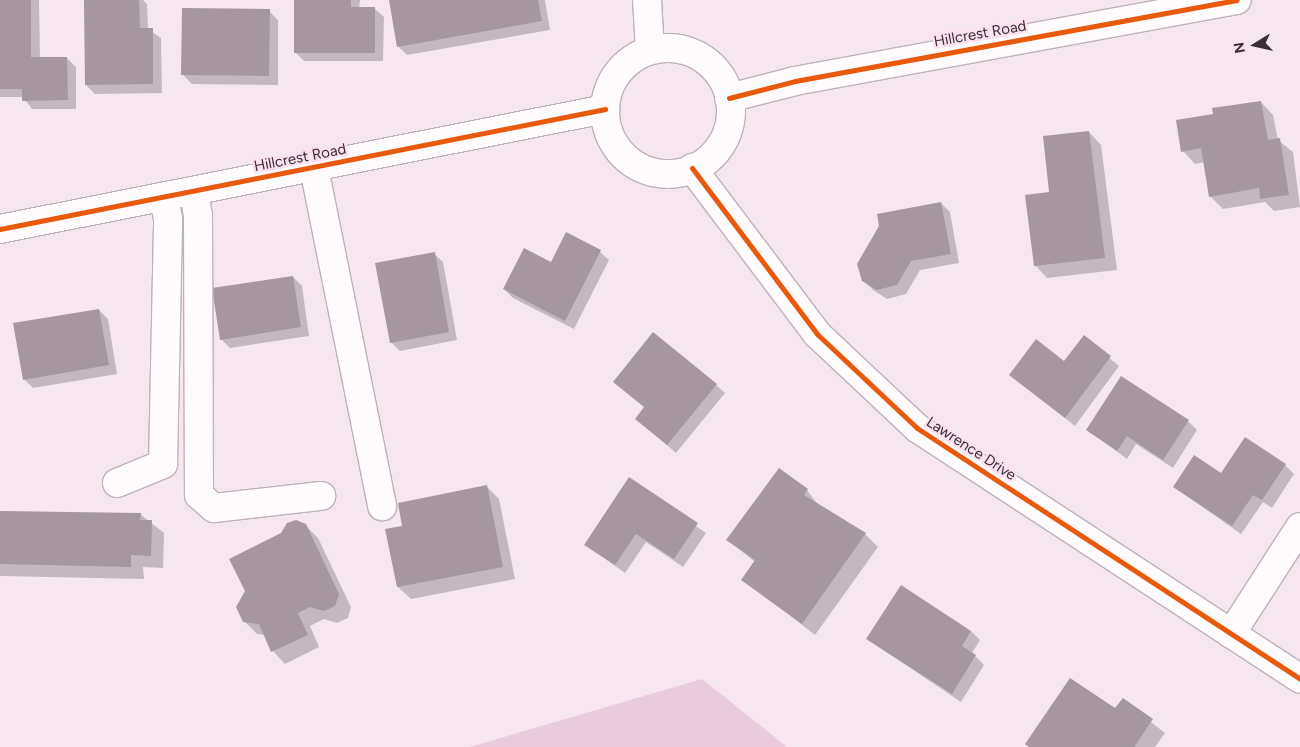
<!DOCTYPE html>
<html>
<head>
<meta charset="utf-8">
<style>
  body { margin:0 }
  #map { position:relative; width:1300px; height:747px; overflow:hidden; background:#f6e6f0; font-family:Figtree,sans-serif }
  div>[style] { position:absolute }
  .green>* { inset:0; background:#e9cbde }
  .shadow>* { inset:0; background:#0003 }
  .building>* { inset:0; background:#a5969f }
  .roads { filter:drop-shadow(1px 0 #beb2ba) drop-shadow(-1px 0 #beb2ba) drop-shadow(0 1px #beb2ba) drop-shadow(0 -1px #beb2ba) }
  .minor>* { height:28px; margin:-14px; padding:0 14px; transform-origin:14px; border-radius:14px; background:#fefbfd }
  .minor>.ring { margin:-14px; padding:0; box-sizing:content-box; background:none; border:28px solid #fefbfd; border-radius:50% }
  .cycleway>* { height:5px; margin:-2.5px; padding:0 2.5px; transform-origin:2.5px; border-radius:2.5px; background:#e8590c }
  span { translate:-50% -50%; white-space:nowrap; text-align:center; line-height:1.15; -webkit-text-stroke:5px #fce0f1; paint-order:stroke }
  .street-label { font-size:15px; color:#3a2f35 }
  .north { position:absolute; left:1230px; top:20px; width:50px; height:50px; -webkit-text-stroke:4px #fce0f1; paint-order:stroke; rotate:260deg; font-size:14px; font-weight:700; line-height:20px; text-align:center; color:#3a2f35 }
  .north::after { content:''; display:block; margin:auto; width:18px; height:22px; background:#3a2f35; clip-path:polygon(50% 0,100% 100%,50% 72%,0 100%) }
</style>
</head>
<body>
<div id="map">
  <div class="green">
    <i style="clip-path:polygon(702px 679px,787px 747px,470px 747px)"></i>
  </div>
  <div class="shadow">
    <i style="clip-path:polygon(0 0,39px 0,40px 58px,67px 58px,76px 67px,76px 109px,32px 109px,23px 97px,0 97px)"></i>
    <i style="clip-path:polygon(85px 0,143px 0,147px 4px,148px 29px,161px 38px,162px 93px,95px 94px,86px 85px)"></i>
    <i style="clip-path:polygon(295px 0,360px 0,359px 8px,375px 9px,384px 17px,383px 61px,304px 61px,295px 52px)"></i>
    <i style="clip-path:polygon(390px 0,545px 0,550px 30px,407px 55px,398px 46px)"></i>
    <i style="clip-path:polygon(269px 11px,278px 20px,278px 85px,192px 84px,183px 75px)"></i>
    <i style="clip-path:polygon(1261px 102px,1273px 115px,1278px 140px,1293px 152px,1300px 207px,1274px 211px,1265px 202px,1223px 209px,1210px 196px,1205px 162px,1195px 164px,1183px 151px,1214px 115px)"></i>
    <i style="clip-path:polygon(1089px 132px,1101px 145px,1117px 270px,1047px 278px,1035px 265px,1051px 193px)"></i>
    <i style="clip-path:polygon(941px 203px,950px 212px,959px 263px,920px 270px,906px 294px,887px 299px,873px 290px,863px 280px)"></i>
    <i style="clip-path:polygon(566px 234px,600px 252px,609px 260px,574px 329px,513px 298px,504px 289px,551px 264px)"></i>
    <i style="clip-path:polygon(434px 254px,443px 262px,457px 340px,400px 351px,391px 342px)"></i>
    <i style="clip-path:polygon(293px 277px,302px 286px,309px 336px,230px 348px,221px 339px)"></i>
    <i style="clip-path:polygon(99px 310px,108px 319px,117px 374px,33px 388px,24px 379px)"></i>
    <i style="clip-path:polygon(1084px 337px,1119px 366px,1075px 426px,1011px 375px,1065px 363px)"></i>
    <i style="clip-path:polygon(716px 385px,725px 393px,676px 453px,636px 418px)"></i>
    <i style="clip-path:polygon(1188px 421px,1197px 430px,1173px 468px,1136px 444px,1127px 459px,1088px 430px)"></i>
    <i style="clip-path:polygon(1285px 465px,1294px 474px,1272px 508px,1263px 502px,1241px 534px,1174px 487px,1222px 474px)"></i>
    <i style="clip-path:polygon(629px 479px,706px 533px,683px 567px,646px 542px,625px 573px,586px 545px)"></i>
    <i style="clip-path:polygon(487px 487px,499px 499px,515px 579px,411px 599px,398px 587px,403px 527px)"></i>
    <i style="clip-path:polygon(807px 490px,818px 505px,865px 534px,878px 547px,815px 635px,743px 579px,755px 562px,728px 540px)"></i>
    <i style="clip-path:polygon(140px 514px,164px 533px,163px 568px,143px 567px,144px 579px,0 576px,0 535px)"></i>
    <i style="clip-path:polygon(305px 525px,318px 538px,351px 607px,348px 618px,337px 623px,324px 619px,310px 626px,319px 647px,285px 664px,273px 651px,265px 635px,257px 634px,244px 621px)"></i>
    <i style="clip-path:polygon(971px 631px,980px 640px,972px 653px,984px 665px,961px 702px,867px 639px)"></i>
    <i style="clip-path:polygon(1123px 700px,1165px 733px,1155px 747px,1029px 747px,1116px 710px)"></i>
  </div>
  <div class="building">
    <i style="clip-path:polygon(0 0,31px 0,31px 57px,67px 57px,68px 100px,22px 101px,22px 89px,0 89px)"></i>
    <i style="clip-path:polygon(84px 0,139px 0,140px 28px,153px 28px,153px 84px,85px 85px)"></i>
    <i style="clip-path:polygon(294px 0,351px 0,351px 7px,375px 7px,375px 53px,294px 53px)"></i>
    <i style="clip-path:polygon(389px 0,538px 0,542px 21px,397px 47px)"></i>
    <i style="clip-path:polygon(182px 8px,270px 9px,269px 76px,181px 75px)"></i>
    <i style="clip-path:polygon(1261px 101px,1268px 140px,1280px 138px,1289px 195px,1260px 199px,1259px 188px,1209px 197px,1201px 148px,1181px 152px,1176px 120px,1213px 114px,1212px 108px)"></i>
    <i style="clip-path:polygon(1089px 131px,1105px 258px,1034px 266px,1025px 195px,1049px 192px,1043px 136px)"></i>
    <i style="clip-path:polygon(941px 202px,951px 254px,911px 261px,897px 285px,877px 290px,862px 281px,857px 264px,879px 226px,877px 214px)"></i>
    <i style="clip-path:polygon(566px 232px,601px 250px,565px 321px,503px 289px,524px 248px,551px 262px)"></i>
    <i style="clip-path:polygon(435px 252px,449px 332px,390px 343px,375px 263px)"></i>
    <i style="clip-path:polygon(293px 276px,301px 327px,220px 340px,212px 288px)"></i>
    <i style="clip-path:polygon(99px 309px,109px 365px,23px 380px,13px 323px)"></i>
    <i style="clip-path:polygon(653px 332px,717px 384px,667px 445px,635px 419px,644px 407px,613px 382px)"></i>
    <i style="clip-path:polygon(1084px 335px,1111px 356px,1065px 418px,1009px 375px,1036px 339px,1064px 361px)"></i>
    <i style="clip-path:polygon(1121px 376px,1189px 420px,1163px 460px,1127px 436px,1117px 451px,1086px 430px)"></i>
    <i style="clip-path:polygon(1245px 437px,1286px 464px,1262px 500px,1253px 495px,1232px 526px,1173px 487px,1194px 455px,1221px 473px)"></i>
    <i style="clip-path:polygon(779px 468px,808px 489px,804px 495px,866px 533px,802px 624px,741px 580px,755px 560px,726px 540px)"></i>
    <i style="clip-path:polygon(629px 477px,698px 523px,674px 559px,636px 534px,615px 565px,584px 545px)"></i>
    <i style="clip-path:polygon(487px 485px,503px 567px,397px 587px,385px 529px,402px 526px,398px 503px)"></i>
    <i style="clip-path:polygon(0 511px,141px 513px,140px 520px,152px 520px,151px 556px,131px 555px,131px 567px,0 564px)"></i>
    <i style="clip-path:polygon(296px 520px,306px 524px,339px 594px,335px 606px,324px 611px,310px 607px,298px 613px,308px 635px,271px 652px,259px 624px,243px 622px,236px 607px,245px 591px,229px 559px,281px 533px,287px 523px)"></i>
    <i style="clip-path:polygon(901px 585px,971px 631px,962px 646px,976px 655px,952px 694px,866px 639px)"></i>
    <i style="clip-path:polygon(1070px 678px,1115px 708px,1123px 698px,1153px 719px,1134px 747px,1029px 747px,1025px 744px)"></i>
  </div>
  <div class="roads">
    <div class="minor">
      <i style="left:647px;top:0;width:50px;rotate:86.6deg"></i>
      <i class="ring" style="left:605px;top:48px;width:98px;height:98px"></i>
      <i style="left:729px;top:98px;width:68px;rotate:-14.4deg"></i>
      <i style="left:795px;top:81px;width:449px;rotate:-10.4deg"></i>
      <i style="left:314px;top:168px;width:345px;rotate:78.6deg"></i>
      <i style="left:692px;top:168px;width:208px;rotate:53deg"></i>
      <i style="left:817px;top:334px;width:137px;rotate:43.2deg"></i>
      <i style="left:917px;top:428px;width:458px;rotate:33.2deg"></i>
      <i style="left:194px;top:191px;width:24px;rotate:81deg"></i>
      <i style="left:198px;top:215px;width:280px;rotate:89.8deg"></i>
      <i style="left:199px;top:495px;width:20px;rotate:41deg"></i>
      <i style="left:214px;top:508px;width:108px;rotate:-6.4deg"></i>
      <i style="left:0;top:229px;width:617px;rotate:-11.22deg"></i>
      <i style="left:117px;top:483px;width:50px;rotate:-22.4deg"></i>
      <i style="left:163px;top:464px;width:245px;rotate:-88.8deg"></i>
      <i style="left:168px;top:219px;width:22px;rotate:-100deg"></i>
      <i style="left:1231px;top:634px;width:127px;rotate:-57.2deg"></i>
    </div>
  </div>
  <div class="cycleway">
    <i style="left:729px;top:98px;width:68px;rotate:-14.4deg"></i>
    <i style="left:795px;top:81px;width:449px;rotate:-10.4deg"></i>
    <i style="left:692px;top:168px;width:208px;rotate:53deg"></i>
    <i style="left:817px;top:334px;width:137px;rotate:43.2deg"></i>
    <i style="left:917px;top:428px;width:458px;rotate:33.2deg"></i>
    <i style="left:0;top:229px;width:617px;rotate:-11.22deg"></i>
  </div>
  <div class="street-label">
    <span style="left:980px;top:34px;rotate:-10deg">Hillcrest Road</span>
    <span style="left:300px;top:158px;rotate:-11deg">Hillcrest Road</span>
    <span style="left:971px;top:449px;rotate:33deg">Lawrence Drive</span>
  </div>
  <div class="north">N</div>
</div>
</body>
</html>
